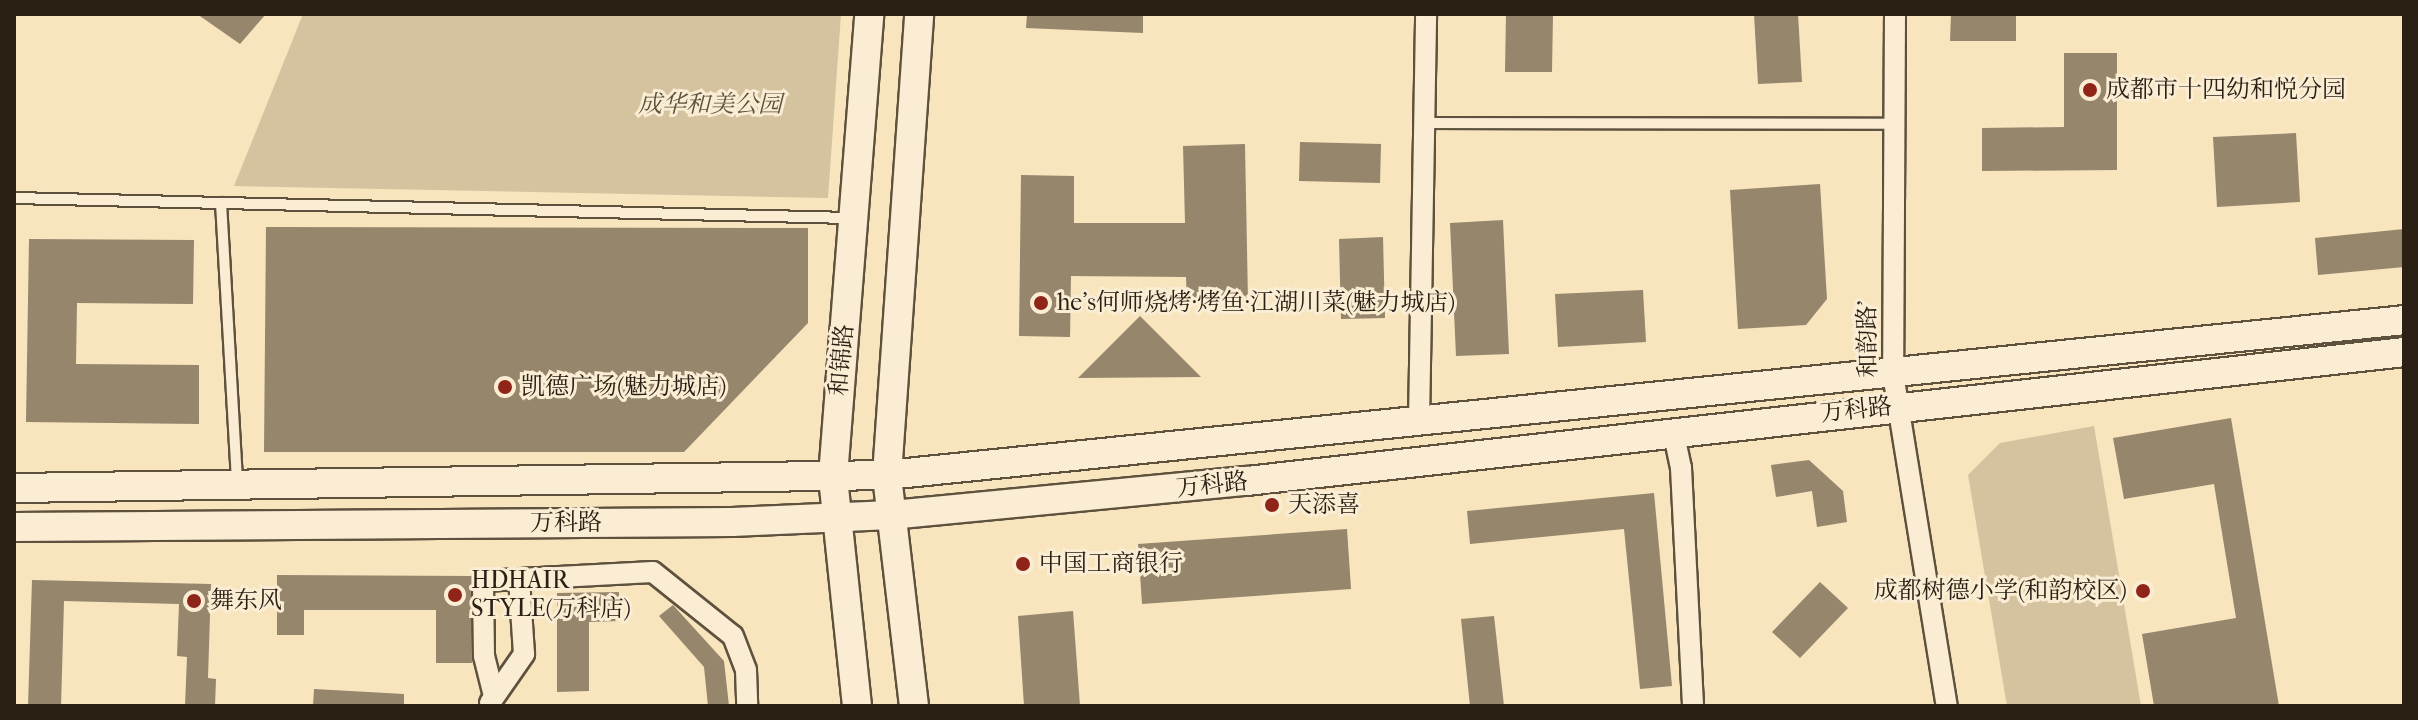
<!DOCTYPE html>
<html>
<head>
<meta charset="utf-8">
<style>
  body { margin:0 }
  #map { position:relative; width:2418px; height:720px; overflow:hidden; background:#f8e4bd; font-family:"IM FELL French Canon","Noto Serif SC",serif }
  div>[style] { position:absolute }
  .green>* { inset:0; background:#d5c3a0 }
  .building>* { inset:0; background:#95866c }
  .roads { filter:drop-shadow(2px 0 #5e513e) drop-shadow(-2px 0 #5e513e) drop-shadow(0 2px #5e513e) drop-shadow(0 -2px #5e513e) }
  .lane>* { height:10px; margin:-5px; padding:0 5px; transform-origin:5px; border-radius:5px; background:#faedd4 }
  .street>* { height:20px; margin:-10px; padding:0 10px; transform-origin:10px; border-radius:10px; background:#faedd4 }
  .secondary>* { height:28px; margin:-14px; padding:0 14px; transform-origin:14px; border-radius:14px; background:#faedd4 }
  .dots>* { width:22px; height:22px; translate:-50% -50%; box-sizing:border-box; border:4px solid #faedd4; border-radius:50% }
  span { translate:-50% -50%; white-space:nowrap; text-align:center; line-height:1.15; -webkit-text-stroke:6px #faedd4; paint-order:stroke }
  .poi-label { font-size:24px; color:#2a2014 }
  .left { translate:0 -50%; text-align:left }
  .right { translate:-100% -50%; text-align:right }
  .park-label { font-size:24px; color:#5d513e; font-style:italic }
  .street-label { font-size:24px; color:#2a2014 }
  .frame { position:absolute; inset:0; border:16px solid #2a2014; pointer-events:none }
</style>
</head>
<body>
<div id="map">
  <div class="green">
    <i style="clip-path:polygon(303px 14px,841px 14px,828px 198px,234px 186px)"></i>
    <i style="clip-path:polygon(2094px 426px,2141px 706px,2007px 706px,1968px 475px,2000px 443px)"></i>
  </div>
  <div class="building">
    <i style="clip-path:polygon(197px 14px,266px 14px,240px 44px)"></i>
    <i style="clip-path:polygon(1027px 14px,1143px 14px,1143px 33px,1026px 28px)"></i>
    <i style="clip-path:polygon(1506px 14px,1553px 14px,1552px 72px,1505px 72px)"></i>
    <i style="clip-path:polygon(1754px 14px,1798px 14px,1802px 82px,1758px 84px)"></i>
    <i style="clip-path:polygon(1951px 14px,2016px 14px,2016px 41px,1950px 41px)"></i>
    <i style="clip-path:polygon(2064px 53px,2117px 53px,2117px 170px,1982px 171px,1982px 128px,2064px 127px)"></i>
    <i style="clip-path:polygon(2296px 133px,2300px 202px,2217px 207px,2213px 137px)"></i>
    <i style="clip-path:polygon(1300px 142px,1381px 144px,1380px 183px,1299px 181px)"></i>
    <i style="clip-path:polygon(1245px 144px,1248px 302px,1187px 304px,1186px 277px,1071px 276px,1070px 337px,1019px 336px,1021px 175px,1074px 176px,1074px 223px,1185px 223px,1183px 146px)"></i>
    <i style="clip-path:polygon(1820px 184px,1827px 299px,1806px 325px,1738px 329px,1730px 190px)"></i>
    <i style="clip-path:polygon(1503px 220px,1509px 354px,1456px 356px,1450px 223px)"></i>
    <i style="clip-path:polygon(266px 227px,808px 228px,808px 323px,684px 452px,264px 452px)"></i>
    <i style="clip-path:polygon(2404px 229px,2404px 267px,2318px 275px,2315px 238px)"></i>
    <i style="clip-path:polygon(1383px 237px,1385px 318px,1341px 319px,1339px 239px)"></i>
    <i style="clip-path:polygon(29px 239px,194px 240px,193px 304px,77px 303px,76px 364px,199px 365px,199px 424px,26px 422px)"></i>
    <i style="clip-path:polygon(1643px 290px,1646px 342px,1558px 347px,1555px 294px)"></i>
    <i style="clip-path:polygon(1140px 316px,1201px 377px,1078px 378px)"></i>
    <i style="clip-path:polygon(2231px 418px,2279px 706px,2154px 706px,2142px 634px,2236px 618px,2214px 484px,2124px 499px,2113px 438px)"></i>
    <i style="clip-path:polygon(1809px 460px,1843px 491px,1847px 522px,1817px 527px,1812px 491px,1776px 497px,1771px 465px)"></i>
    <i style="clip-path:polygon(1654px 493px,1672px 686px,1640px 689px,1624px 529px,1470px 544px,1467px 511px)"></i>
    <i style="clip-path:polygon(1347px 529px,1351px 589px,1142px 604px,1138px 544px)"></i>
    <i style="clip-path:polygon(277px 575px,471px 576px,472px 663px,436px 663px,436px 610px,304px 610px,304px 635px,277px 635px)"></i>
    <i style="clip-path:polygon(32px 580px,211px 584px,208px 678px,216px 679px,215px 706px,185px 706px,187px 657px,177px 656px,179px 604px,64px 601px,61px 706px,28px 706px)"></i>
    <i style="clip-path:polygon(1820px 582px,1848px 608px,1800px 658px,1772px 632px)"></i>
    <i style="clip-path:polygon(619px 592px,619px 621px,589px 622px,589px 691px,557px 692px,557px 593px)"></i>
    <i style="clip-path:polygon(673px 605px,724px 661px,729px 706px,708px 706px,704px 667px,659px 616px)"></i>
    <i style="clip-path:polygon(1073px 611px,1080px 706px,1024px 706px,1018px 616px)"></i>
    <i style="clip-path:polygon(1494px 616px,1504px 706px,1470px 706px,1461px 619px)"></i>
    <i style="clip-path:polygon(314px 689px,404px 694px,404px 706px,313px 706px)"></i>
  </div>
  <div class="roads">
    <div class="lane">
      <i style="left:1426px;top:123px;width:468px;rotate:0.1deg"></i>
      <i style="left:14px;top:198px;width:837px;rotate:1.37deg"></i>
      <i style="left:221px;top:203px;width:278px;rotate:86.7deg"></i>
    </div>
    <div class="street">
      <i style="left:1895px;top:14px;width:360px;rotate:90.3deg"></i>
      <i style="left:1893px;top:374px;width:336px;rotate:80.8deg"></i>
      <i style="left:1419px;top:422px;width:408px;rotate:-89deg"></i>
      <i style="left:1674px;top:435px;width:34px;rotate:78deg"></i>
      <i style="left:1681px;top:468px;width:238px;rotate:87.1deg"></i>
      <i style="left:494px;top:696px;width:41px;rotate:-104deg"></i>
      <i style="left:484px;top:656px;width:75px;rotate:-90.8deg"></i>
      <i style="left:483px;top:581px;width:170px;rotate:-3deg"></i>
      <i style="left:653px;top:572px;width:102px;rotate:38.7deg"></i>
      <i style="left:733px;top:636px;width:36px;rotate:69deg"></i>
      <i style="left:746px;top:670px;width:36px;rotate:88deg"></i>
      <i style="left:490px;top:703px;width:60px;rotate:-55.2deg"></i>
      <i style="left:524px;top:654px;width:75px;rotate:-93.8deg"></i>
    </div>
    <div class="secondary">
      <i style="left:14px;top:488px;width:873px;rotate:-0.85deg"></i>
      <i style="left:887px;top:475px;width:1525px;rotate:-5.83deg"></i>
      <i style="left:14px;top:527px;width:718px;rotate:-0.4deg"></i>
      <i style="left:732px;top:522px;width:159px;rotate:-2.5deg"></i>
      <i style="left:891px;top:515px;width:358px;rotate:-5.5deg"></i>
      <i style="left:1247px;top:481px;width:1164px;rotate:-6.36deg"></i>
      <i style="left:857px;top:706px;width:231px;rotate:-96deg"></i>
      <i style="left:833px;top:476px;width:463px;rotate:-85.5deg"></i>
      <i style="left:914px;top:706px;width:233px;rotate:-96.7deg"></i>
      <i style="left:887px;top:475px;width:462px;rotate:-86deg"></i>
    </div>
  </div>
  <div class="dots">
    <i style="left:2090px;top:90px;background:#8f2418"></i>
    <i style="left:1041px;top:303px;background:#8f2418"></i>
    <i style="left:505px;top:387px;background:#8f2418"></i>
    <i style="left:1272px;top:505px;background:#8f2418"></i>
    <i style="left:1023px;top:564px;background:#8f2418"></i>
    <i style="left:2143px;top:591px;background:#8f2418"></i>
    <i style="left:455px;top:595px;background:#8f2418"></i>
    <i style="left:194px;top:601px;background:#8f2418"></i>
  </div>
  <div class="poi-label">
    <span class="left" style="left:2106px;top:90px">成都市十四幼和悦分园</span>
    <span class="left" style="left:1057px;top:303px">he's何师烧烤·烤鱼·江湖川菜(魅力城店)</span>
    <span class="left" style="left:521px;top:387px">凯德广场(魅力城店)</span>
    <span class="left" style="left:1288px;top:505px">天添喜</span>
    <span class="left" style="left:1039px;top:564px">中国工商银行</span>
    <span class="left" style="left:471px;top:595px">HDHAIR<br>STYLE(万科店)</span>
    <span class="right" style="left:2127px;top:591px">成都树德小学(和韵校区)</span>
    <span class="left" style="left:210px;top:601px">舞东风</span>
  </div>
  <div class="park-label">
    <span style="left:710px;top:105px">成华和美公园</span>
  </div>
  <div class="street-label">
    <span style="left:1868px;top:339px;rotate:-91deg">和韵路’</span>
    <span style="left:842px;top:360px;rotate:-85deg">和锦路</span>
    <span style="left:1856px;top:410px;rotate:-6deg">万科路</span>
    <span style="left:1212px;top:485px;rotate:-6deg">万科路</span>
    <span style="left:566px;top:523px">万科路</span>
  </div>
  <div class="frame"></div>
</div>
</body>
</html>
